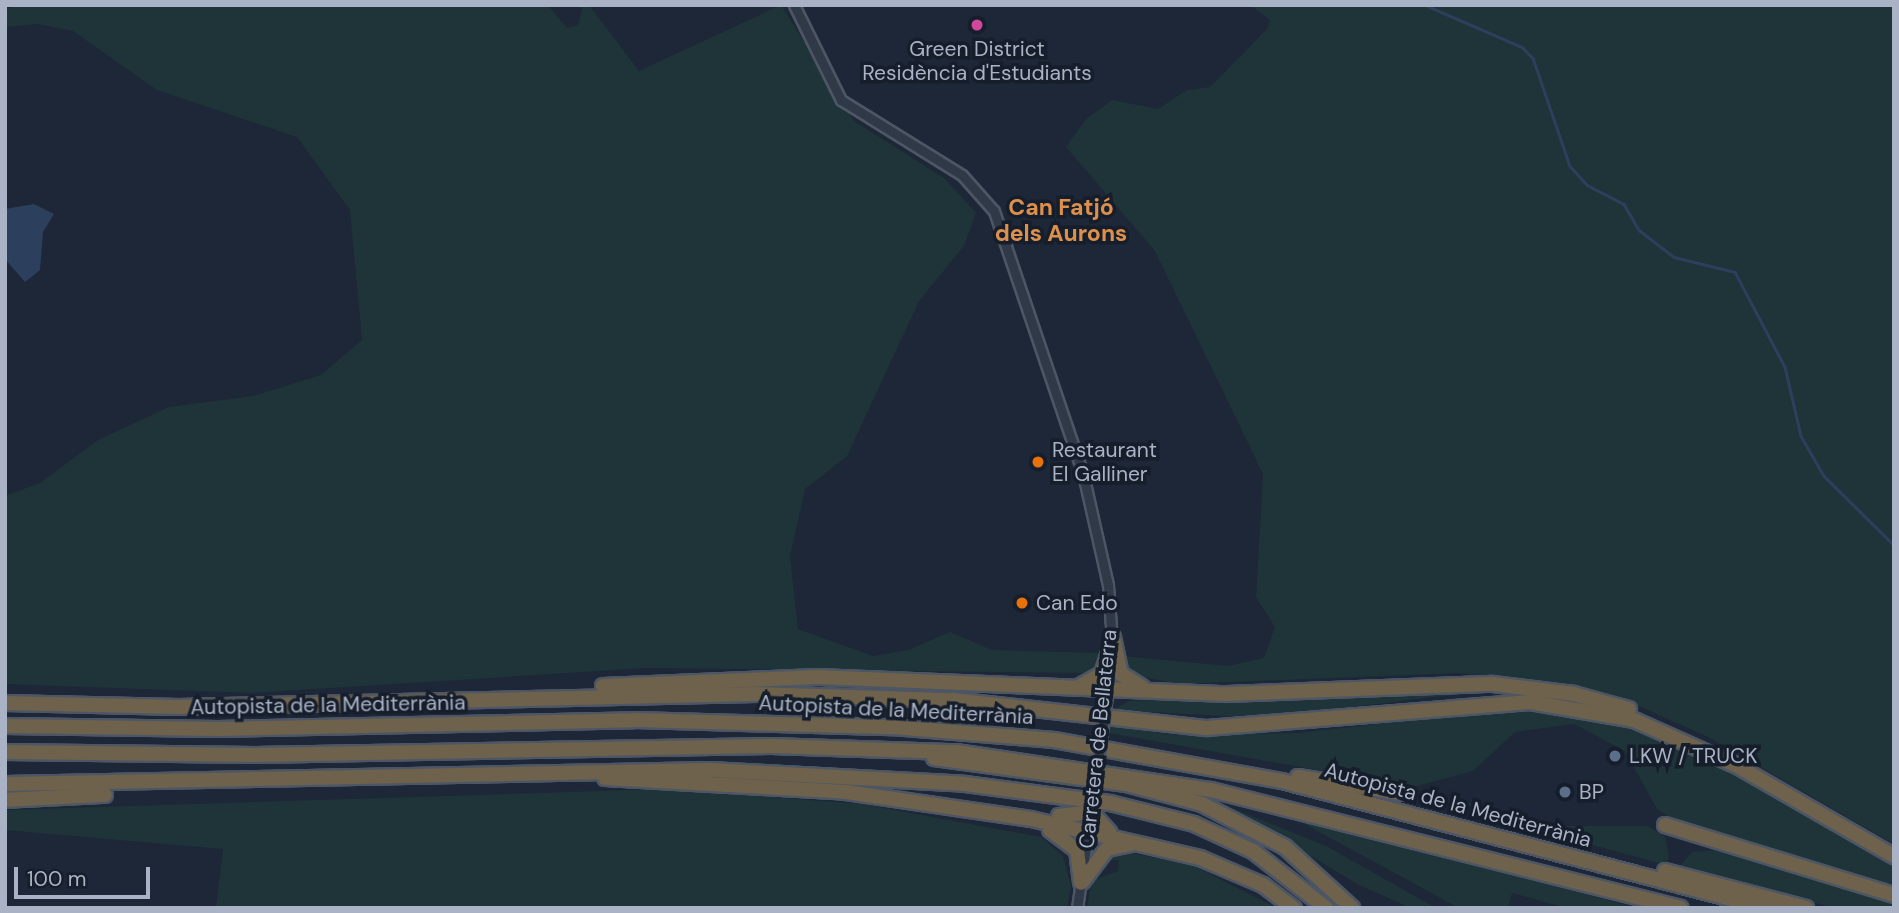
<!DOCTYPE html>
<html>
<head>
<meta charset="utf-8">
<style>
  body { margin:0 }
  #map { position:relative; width:1899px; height:913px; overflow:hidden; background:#1d2737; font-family:"DM Sans",sans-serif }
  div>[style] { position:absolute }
  .green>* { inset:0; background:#1e3438 }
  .water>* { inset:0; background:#2c405e }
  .stream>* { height:2.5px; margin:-1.25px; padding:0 1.25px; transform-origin:1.25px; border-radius:1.25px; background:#2c405e }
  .roads { filter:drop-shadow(2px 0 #4d5665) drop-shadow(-2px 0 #4d5665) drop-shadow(0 2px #4d5665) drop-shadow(0 -2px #4d5665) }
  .minor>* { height:9px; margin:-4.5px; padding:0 4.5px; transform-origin:4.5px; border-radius:4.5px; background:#303947 }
  .highway>* { height:14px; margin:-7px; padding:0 7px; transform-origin:7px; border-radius:7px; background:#6e624c }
  .bridges { filter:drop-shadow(2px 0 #4d5665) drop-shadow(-2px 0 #4d5665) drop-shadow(0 2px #4d5665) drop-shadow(0 -2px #4d5665) }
  .minor-bridge>* { height:9px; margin:-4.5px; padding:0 4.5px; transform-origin:4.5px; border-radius:4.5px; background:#303947 }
  .dots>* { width:19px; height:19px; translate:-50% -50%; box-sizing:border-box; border:4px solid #161e2b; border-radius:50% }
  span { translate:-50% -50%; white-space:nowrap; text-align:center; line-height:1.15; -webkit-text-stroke:7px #161e2b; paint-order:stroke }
  .poi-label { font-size:21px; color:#a9b3c5 }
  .left { translate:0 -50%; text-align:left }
  .street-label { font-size:21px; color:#a9b3c5 }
  .neighbourhood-label { font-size:23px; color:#dd8f4c; font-weight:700 }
  .frame { position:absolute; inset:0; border:7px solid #a9b3c5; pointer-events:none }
  .scale { position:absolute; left:14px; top:867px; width:136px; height:32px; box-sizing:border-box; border:4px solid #a9b3c5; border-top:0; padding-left:9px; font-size:21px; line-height:24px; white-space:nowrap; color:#a9b3c5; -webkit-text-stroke:5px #161e2b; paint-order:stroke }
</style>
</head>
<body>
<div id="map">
  <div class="green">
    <i style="clip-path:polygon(16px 5px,548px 5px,567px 28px,578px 25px,583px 5px,589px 5px,639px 71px,781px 5px,854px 121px,944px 178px,976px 213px,964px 246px,919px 301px,847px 456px,805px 489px,790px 556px,798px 629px,873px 656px,908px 650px,950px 632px,992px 650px,1103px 653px,1091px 673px,646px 668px,252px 693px,5px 684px,5px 496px,40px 483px,98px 440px,169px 407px,253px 396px,321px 375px,362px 340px,350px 210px,297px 137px,157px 90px,73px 31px,37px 24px,5px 27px,5px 10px)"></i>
    <i style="clip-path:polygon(1250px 5px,1894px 5px,1894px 844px,1708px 737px,1617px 696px,1565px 683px,1458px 673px,1178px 684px,1129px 674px,1122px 656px,1228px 666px,1264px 658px,1275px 627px,1256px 597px,1263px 474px,1155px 251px,1066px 147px,1085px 120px,1112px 100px,1158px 109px,1187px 90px,1210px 87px,1267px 29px,1270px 20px)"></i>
    <i style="clip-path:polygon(1469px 687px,1531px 693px,1467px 693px,1262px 718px,1112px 710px,1129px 701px)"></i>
    <i style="clip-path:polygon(1525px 707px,1642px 727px,1735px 772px,1894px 862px,1894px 887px,1683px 826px,1657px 809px,1625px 751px,1574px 724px,1515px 732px,1473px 771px,1413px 787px,1109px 733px,1110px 726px,1176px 735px,1298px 733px)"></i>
    <i style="clip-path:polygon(663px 789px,862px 804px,1041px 837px,1063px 856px,1071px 886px,1067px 908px,216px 908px,223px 849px,5px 830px,5px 810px)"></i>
    <i style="clip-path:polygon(1466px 802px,1558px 826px,1648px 826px,1665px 837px,1669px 856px,1666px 865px,1476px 813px)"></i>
    <i style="clip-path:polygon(1225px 805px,1328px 847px,1436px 908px,1411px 908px,1359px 885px)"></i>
    <i style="clip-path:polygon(1301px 822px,1560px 887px,1636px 908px,1567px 908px,1512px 893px,1508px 908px,1459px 908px)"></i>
    <i style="clip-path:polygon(1715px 850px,1894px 899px,1894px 908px,1835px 908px,1678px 868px,1692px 852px)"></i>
    <i style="clip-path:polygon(1121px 851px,1192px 865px,1277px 908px,1087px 908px,1091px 881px,1118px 871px,1119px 860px,1104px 860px)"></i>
  </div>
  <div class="water">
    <i style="clip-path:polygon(34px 204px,54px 214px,43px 232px,40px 270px,25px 282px,5px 259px,5px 209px)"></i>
  </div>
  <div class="stream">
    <i style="left:1425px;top:5px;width:106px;rotate:23.4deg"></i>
    <i style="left:1522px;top:47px;width:16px;rotate:45deg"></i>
    <i style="left:1533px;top:58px;width:114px;rotate:71.1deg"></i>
    <i style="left:1570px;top:166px;width:25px;rotate:48deg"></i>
    <i style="left:1587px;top:185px;width:42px;rotate:27.2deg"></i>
    <i style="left:1624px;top:204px;width:30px;rotate:60deg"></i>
    <i style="left:1639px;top:230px;width:44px;rotate:37.6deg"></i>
    <i style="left:1674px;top:257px;width:63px;rotate:13.8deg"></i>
    <i style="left:1735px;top:272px;width:107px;rotate:62.2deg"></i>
    <i style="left:1785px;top:367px;width:71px;rotate:76.9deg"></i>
    <i style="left:1801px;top:436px;width:46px;rotate:60.1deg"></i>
    <i style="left:1824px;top:476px;width:98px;rotate:44.6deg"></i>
  </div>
  <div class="roads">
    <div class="minor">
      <i style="left:794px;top:5px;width:106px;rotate:63.7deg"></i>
      <i style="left:841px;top:100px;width:142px;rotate:31.8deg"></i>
      <i style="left:962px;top:175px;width:48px;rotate:48.4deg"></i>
      <i style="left:994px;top:211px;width:278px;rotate:71.3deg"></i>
      <i style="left:1083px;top:474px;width:114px;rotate:77.3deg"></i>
      <i style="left:1108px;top:585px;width:56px;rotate:85.9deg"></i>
      <i style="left:1106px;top:704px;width:42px;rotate:-83.2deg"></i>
      <i style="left:1077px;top:908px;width:97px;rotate:-81.7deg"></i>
    </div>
    <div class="highway">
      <i style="left:1113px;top:637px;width:38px;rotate:78deg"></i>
      <i style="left:1121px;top:674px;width:25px;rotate:32deg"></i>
      <i style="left:603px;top:686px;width:215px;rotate:-2.4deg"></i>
      <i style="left:818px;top:677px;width:409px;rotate:2.4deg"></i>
      <i style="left:1227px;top:694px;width:266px;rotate:-2.2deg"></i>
      <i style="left:1493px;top:684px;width:82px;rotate:7deg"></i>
      <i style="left:1574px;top:694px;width:57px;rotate:15.3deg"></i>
      <i style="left:1080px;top:686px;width:25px;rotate:-29deg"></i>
      <i style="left:1102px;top:674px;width:32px;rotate:-72deg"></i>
      <i style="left:5px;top:703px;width:174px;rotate:1.3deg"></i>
      <i style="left:179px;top:707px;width:577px;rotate:-1.29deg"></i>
      <i style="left:756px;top:694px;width:196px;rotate:1.8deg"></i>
      <i style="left:952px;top:700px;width:257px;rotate:6.3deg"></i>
      <i style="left:1207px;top:728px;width:324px;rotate:-4.6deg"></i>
      <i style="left:1530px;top:702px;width:106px;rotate:9.8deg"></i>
      <i style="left:1634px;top:720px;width:108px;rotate:24deg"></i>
      <i style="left:5px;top:726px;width:213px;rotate:0.8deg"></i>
      <i style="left:218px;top:729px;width:417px;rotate:-1.2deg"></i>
      <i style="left:635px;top:720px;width:257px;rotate:1.6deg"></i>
      <i style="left:892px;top:727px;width:163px;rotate:4.6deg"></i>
      <i style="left:1054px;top:740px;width:232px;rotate:10.2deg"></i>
      <i style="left:1282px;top:781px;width:499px;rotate:14.7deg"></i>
      <i style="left:5px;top:752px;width:250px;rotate:0.7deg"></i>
      <i style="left:255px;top:755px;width:516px;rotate:-1deg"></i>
      <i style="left:771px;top:746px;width:185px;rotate:1.9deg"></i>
      <i style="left:956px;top:752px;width:258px;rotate:8.5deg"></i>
      <i style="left:1211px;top:790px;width:484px;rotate:14.1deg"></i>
      <i style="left:934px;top:758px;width:194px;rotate:7.7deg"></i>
      <i style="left:1126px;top:784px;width:79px;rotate:14.7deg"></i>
      <i style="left:1202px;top:804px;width:93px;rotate:27.4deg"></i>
      <i style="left:1285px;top:847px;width:91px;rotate:42.3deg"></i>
      <i style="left:1725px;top:759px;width:195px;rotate:29.9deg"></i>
      <i style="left:1298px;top:777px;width:103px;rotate:8.9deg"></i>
      <i style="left:605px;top:778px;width:241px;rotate:3.3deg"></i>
      <i style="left:846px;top:792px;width:187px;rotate:8.3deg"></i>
      <i style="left:1031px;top:819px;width:173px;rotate:13deg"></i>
      <i style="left:1200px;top:858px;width:69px;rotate:23.2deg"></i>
      <i style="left:1263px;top:885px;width:39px;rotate:37deg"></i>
      <i style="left:5px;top:784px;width:705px;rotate:-1.14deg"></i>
      <i style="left:710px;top:770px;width:255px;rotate:3.1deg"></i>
      <i style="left:965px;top:784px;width:146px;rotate:7.5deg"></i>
      <i style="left:1110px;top:803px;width:87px;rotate:14deg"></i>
      <i style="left:1194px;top:824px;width:65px;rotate:24.6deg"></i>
      <i style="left:1253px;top:851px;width:93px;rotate:38deg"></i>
      <i style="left:5px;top:800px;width:100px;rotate:-2.9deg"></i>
      <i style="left:1059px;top:816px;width:32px;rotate:-7deg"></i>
      <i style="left:1091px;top:812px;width:28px;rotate:48deg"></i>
      <i style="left:1665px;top:825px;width:239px;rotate:17deg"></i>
      <i style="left:1050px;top:830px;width:34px;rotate:37deg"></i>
      <i style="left:1077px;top:850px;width:33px;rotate:83deg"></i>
      <i style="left:1665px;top:871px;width:146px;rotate:14.7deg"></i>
      <i style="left:1082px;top:882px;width:41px;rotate:-52.9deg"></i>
      <i style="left:1107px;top:849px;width:25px;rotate:-12deg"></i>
    </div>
  </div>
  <div class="bridges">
    <div class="minor-bridge">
      <i style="left:1091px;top:812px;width:109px;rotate:-82.1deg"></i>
    </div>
  </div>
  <div class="dots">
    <i style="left:977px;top:25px;background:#d1479c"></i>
    <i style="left:1038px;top:462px;background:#e8710a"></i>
    <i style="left:1022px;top:603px;background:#e8710a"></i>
    <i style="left:1615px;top:756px;background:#5c6f8a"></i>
    <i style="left:1565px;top:792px;background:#5c6f8a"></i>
  </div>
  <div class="poi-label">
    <span style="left:977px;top:61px">Green District<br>Residència d'Estudiants</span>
    <span class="left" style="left:1052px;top:462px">Restaurant<br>El Galliner</span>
    <span class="left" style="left:1036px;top:603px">Can Edo</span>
    <span class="left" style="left:1629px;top:756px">LKW / TRUCK</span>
    <span class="left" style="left:1579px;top:792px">BP</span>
  </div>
  <div class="street-label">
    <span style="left:328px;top:705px;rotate:-1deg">Autopista de la Mediterrània</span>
    <span style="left:896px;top:710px;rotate:3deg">Autopista de la Mediterrània</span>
    <span style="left:1098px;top:739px;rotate:-84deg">Carretera de Bellaterra</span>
    <span style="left:1458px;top:805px;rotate:15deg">Autopista de la Mediterrània</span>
  </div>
  <div class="neighbourhood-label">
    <span style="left:1061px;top:220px">Can Fatjó<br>dels Aurons</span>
  </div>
  <div class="frame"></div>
  <div class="scale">100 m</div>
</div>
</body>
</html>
